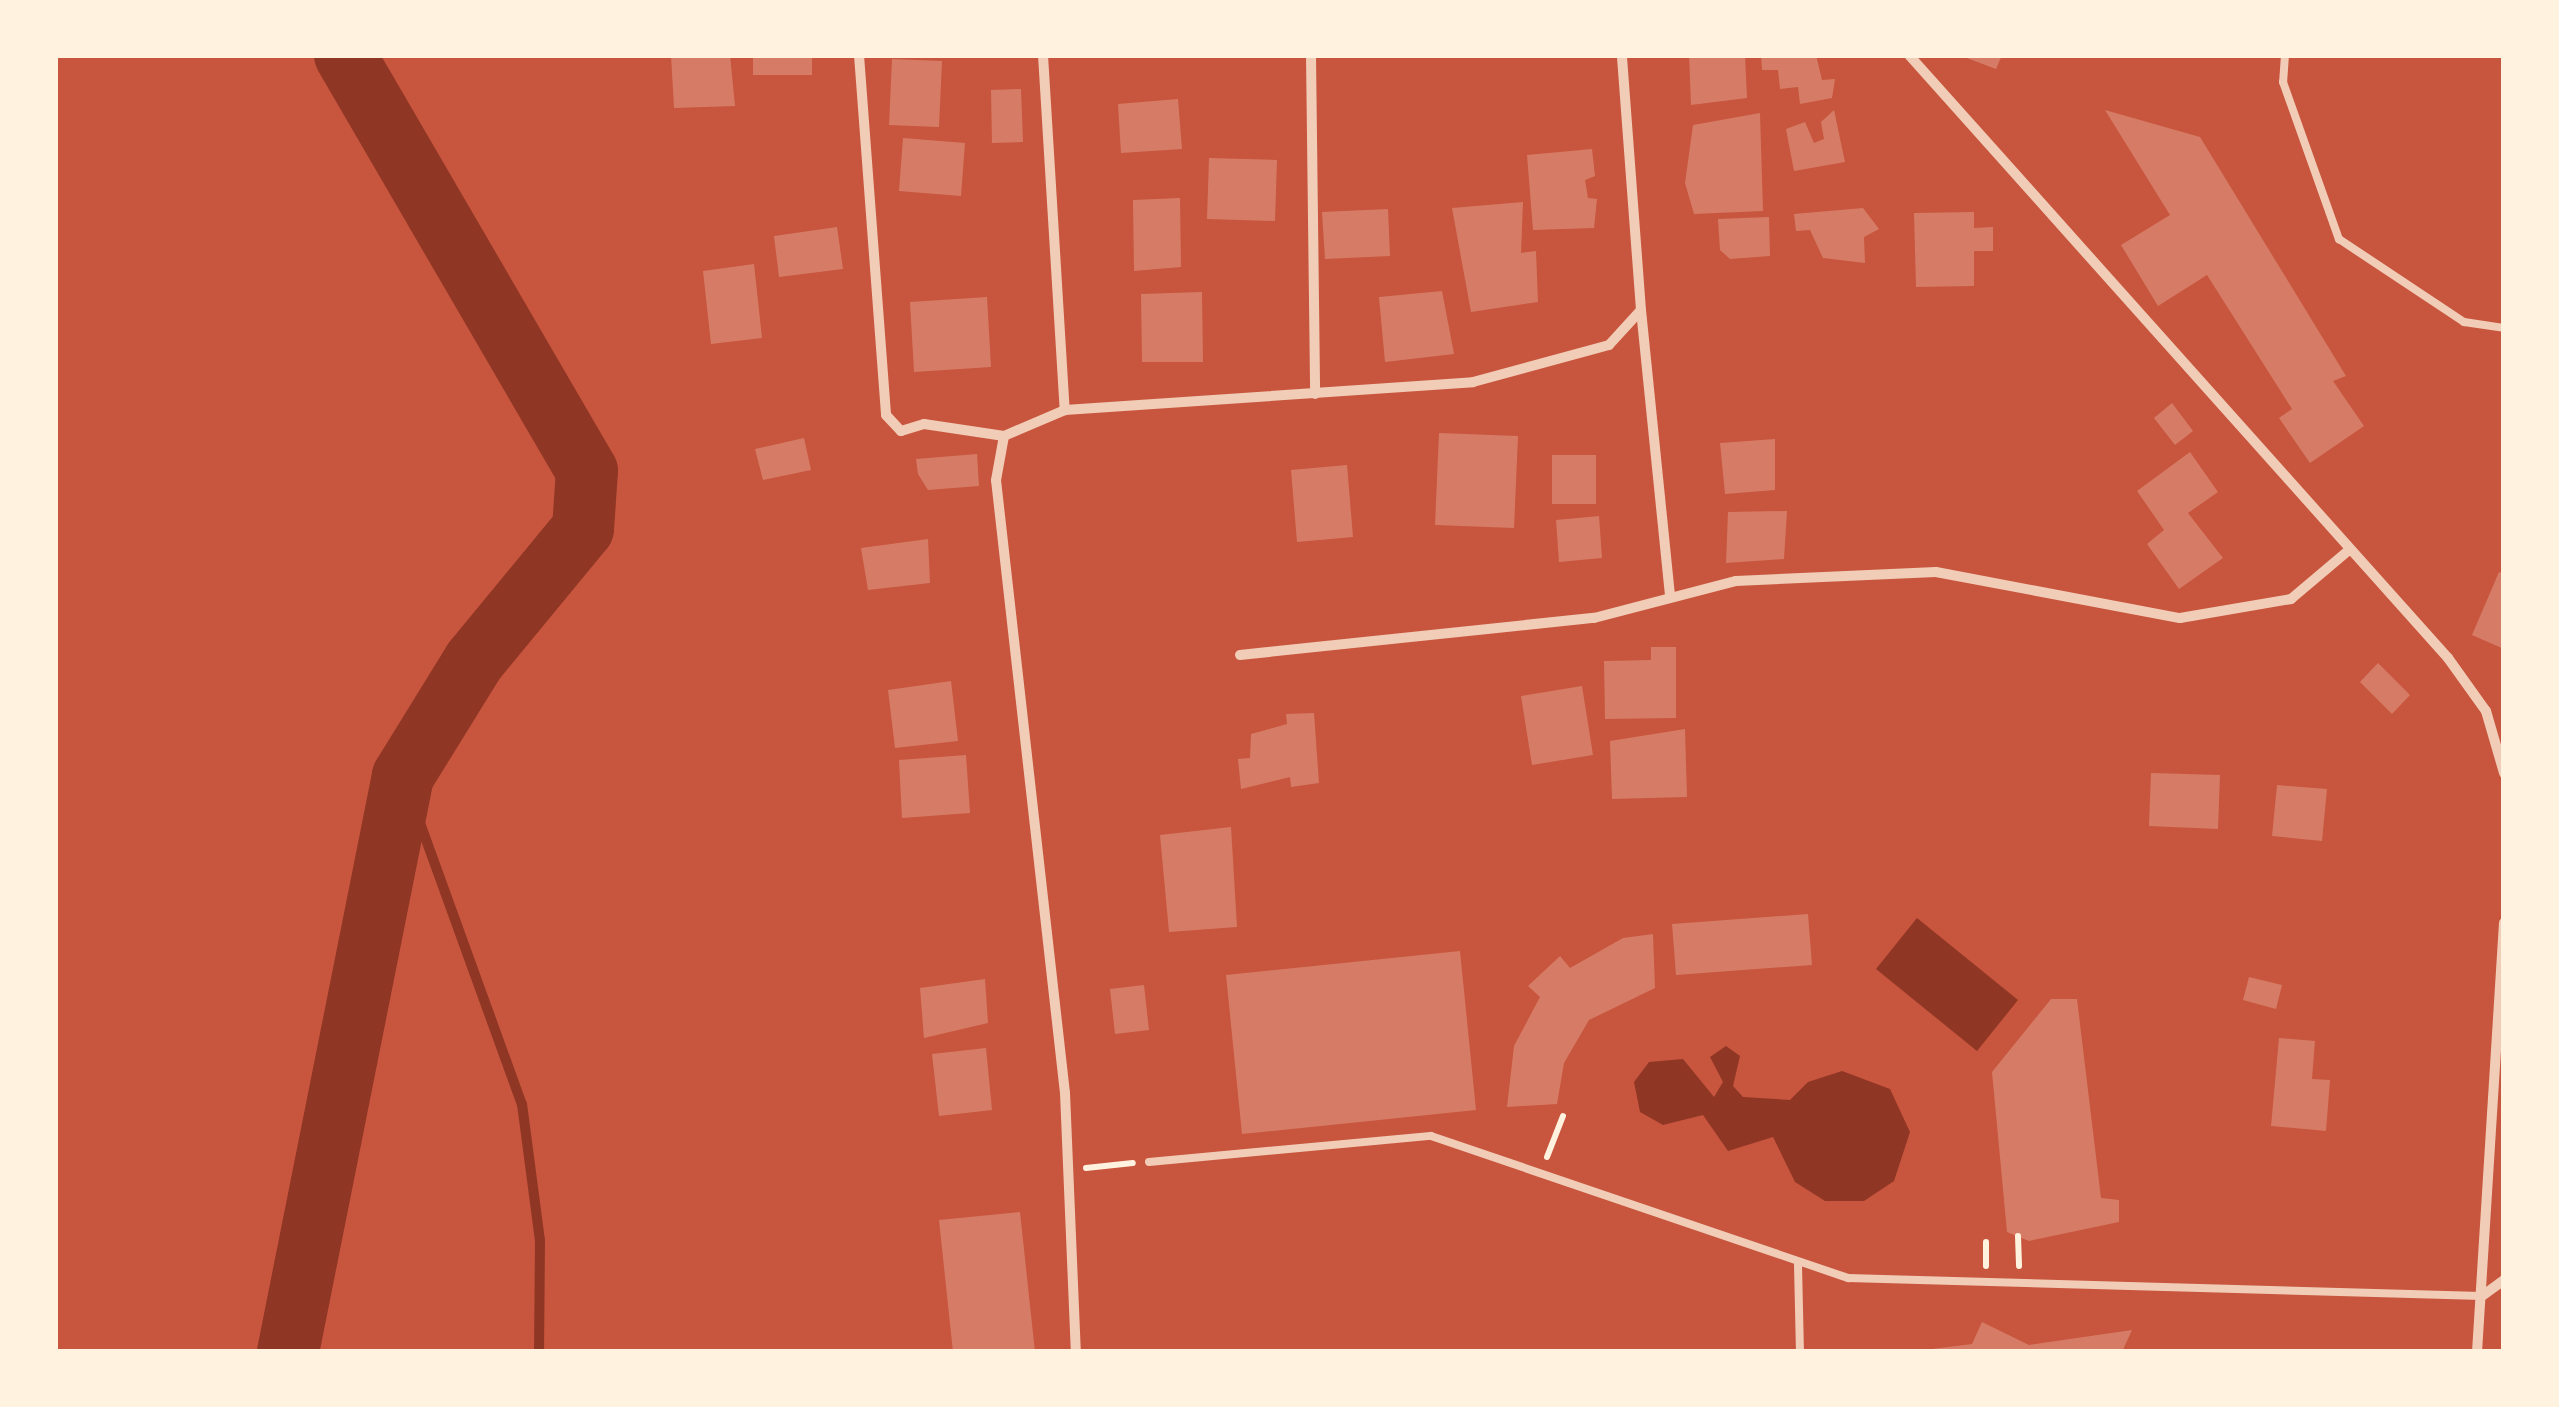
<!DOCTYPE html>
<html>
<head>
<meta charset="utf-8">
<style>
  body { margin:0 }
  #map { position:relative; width:2559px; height:1407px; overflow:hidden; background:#c8553d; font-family:Cabin,sans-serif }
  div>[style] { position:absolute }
  .water>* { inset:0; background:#8f3625 }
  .stream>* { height:10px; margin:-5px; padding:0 5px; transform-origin:5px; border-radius:5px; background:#8f3625 }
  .river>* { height:62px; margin:-31px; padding:0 31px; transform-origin:31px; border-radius:31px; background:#8f3625 }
  .building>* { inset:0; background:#d67c66 }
  .path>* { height:6px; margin:-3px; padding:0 3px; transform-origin:3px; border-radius:3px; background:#fff3e0 }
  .service>* { height:8px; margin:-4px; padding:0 4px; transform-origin:4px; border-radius:4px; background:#f1ccb7 }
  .minor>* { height:10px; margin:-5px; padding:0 5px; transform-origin:5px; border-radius:5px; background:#f1ccb7 }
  span { translate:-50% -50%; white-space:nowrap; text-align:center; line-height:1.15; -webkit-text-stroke:9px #fff3e0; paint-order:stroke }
  .frame { position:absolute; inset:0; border:58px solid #fff3e0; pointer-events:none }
</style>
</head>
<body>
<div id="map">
  <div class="water">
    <i style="clip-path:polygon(1917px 918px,2018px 1000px,1977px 1051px,1876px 969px)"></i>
    <i style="clip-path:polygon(1726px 1046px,1740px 1056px,1733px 1086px,1743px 1097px,1790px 1100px,1808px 1082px,1842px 1071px,1890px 1089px,1910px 1132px,1894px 1181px,1864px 1201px,1825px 1201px,1795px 1182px,1773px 1137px,1728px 1151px,1703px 1115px,1663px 1125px,1640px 1112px,1634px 1082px,1649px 1062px,1683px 1059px,1714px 1097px,1723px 1082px,1710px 1057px)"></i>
  </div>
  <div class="stream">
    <i style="left:403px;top:776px;width:349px;rotate:70.1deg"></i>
    <i style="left:522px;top:1104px;width:137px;rotate:82.5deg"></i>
    <i style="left:540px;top:1240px;width:112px;rotate:90.5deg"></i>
  </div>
  <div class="river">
    <i style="left:288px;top:1352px;width:587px;rotate:-78.71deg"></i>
    <i style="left:403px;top:776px;width:135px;rotate:-58.3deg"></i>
    <i style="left:474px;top:661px;width:171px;rotate:-50.5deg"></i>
    <i style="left:583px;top:529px;width:58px;rotate:-86.1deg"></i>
    <i style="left:587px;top:471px;width:481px;rotate:-120.2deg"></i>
  </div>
  <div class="building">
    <i style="clip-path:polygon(671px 55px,730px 55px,735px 106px,674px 108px)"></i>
    <i style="clip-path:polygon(753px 55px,812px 55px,812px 75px,753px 75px)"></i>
    <i style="clip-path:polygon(1689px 55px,1745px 55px,1747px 98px,1691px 105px)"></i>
    <i style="clip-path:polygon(1761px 55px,1816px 55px,1822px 80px,1835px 79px,1832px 98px,1800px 104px,1798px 87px,1780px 89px,1778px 70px,1762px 70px)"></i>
    <i style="clip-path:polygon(1959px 55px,2002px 55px,1996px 69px)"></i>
    <i style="clip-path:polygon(892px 59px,942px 61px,939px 127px,889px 125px)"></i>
    <i style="clip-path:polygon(1021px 89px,1023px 142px,992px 143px,991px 90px)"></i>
    <i style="clip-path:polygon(1178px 99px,1182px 149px,1121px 153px,1118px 104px)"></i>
    <i style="clip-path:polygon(1834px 110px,1845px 162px,1794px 171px,1786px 129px,1805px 122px,1814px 143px,1824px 139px,1821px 122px)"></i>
    <i style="clip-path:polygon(2105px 110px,2200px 137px,2346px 376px,2333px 381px,2364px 426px,2310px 463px,2279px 418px,2292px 409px,2207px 275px,2158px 306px,2121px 245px,2170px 215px)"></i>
    <i style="clip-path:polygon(1760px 113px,1763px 211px,1694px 214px,1685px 183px,1693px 125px)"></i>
    <i style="clip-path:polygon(903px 138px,965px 143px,961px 196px,899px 191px)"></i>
    <i style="clip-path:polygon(1592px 149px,1595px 176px,1585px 180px,1588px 198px,1597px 199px,1594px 228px,1533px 230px,1527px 155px)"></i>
    <i style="clip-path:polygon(1209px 158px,1277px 160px,1275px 221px,1207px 219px)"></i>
    <i style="clip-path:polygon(1180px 198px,1181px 267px,1134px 271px,1133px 200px)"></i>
    <i style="clip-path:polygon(1523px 202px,1521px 253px,1536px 251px,1538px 302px,1471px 312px,1452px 208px)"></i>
    <i style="clip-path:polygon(1863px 208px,1879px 229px,1864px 237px,1865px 263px,1823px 258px,1810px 230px,1796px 231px,1794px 214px)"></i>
    <i style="clip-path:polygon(1388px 209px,1390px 256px,1325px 259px,1322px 212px)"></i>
    <i style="clip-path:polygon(1974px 212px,1974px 228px,1993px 227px,1993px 251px,1974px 251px,1974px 286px,1916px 287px,1914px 213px)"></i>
    <i style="clip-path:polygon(1769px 217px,1770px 256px,1730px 259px,1720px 250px,1718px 219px)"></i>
    <i style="clip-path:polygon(837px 227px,843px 269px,779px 277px,774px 236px)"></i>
    <i style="clip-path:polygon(754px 264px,762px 338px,711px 344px,703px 271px)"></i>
    <i style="clip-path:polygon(1442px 291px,1454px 354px,1385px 362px,1379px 297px)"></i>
    <i style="clip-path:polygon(1202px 292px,1203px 362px,1142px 362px,1141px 294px)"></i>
    <i style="clip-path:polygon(987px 297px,991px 367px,914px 372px,910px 302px)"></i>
    <i style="clip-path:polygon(2172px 403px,2193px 431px,2175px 445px,2154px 418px)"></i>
    <i style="clip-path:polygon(1439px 433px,1518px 436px,1514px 528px,1435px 525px)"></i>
    <i style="clip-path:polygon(804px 438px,811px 470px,763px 480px,755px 449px)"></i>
    <i style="clip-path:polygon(1775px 439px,1775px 490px,1725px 494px,1720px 443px)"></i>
    <i style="clip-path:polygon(2190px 452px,2218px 492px,2188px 513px,2223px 558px,2179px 589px,2147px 544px,2164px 530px,2137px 491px)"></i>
    <i style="clip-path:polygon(977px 454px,979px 486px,928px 490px,918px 474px,916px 459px)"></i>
    <i style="clip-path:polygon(1552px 455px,1596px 455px,1596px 504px,1552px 504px)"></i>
    <i style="clip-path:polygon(1347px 465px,1353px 537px,1297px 542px,1291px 470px)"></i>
    <i style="clip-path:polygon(1787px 511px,1784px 559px,1726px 563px,1728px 512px)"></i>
    <i style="clip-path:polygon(1599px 516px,1602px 558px,1559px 562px,1556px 520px)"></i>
    <i style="clip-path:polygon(928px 539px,930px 583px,868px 590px,861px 548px)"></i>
    <i style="clip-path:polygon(2499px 572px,2504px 574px,2504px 649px,2472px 635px)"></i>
    <i style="clip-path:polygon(1651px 647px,1676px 647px,1676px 718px,1605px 719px,1604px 661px,1651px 660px)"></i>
    <i style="clip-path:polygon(2378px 663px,2410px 695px,2392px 714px,2360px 682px)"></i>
    <i style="clip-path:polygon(951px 681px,958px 741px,895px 748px,888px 690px)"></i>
    <i style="clip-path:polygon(1582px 686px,1593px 755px,1532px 765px,1521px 696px)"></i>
    <i style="clip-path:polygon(1314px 713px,1319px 783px,1291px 787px,1290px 777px,1241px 789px,1238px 759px,1250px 758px,1251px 734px,1287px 724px,1286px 714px)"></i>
    <i style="clip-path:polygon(1685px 729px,1687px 797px,1612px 799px,1610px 741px)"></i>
    <i style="clip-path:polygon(966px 755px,970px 813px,902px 818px,899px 760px)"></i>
    <i style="clip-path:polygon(2151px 773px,2220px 775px,2218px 829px,2149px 826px)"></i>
    <i style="clip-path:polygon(2277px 785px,2327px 789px,2322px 841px,2272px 836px)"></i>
    <i style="clip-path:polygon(1231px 827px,1237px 927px,1169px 932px,1160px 835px)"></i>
    <i style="clip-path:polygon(1808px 914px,1812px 965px,1676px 975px,1672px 924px)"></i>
    <i style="clip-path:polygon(1653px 934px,1655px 988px,1589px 1020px,1564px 1063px,1557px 1104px,1507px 1107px,1514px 1046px,1540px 997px,1528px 986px,1560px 956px,1570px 968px,1623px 938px)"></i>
    <i style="clip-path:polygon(1460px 951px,1476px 1110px,1242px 1134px,1226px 975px)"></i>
    <i style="clip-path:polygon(2249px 977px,2282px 985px,2276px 1009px,2243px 1000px)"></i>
    <i style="clip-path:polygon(985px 979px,988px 1023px,924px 1038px,920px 988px)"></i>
    <i style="clip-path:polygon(1144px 985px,1149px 1030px,1115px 1034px,1110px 989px)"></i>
    <i style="clip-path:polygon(2051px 999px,2077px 999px,2101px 1198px,2119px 1200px,2119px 1222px,2029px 1241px,2007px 1232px,1992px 1072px)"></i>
    <i style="clip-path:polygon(2279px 1038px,2315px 1041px,2312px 1079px,2330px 1080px,2326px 1131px,2271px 1126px)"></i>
    <i style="clip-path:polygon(986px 1048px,992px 1110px,939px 1116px,932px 1054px)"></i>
    <i style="clip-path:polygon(1020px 1212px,1035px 1352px,953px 1352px,939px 1220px)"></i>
    <i style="clip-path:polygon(1982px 1322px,2029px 1345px,2132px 1330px,2122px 1352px,1908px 1352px,1972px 1344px)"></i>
  </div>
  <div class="path">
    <i style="left:1547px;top:1157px;width:44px;rotate:-68.7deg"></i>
    <i style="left:1086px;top:1168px;width:47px;rotate:-6.1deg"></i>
    <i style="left:2018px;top:1236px;width:30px;rotate:88deg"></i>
    <i style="left:1986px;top:1266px;width:24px;rotate:-90deg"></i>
  </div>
  <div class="service">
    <i style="left:2285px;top:55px;width:27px;rotate:94deg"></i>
    <i style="left:2283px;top:82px;width:167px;rotate:70.4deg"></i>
    <i style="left:2339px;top:239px;width:150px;rotate:33.6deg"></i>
    <i style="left:2464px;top:322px;width:40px;rotate:8.5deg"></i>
    <i style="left:1149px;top:1162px;width:283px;rotate:-5.3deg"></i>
    <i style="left:1431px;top:1136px;width:441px;rotate:18.8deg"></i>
    <i style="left:1848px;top:1278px;width:634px;rotate:1.63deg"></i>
    <i style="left:1798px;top:1265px;width:87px;rotate:88.7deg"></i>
  </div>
  <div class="minor">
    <i style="left:859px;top:55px;width:361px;rotate:85.7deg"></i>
    <i style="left:886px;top:415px;width:22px;rotate:47deg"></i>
    <i style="left:901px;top:431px;width:24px;rotate:-17deg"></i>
    <i style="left:924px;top:424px;width:81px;rotate:8.5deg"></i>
    <i style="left:1004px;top:436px;width:66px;rotate:-23.1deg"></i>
    <i style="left:1065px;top:410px;width:409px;rotate:-3.9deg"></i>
    <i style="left:1473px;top:382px;width:141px;rotate:-15.2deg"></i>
    <i style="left:1609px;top:345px;width:47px;rotate:-47.6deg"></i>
    <i style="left:1641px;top:310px;width:256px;rotate:-94.3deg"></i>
    <i style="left:1043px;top:55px;width:356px;rotate:86.5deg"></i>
    <i style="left:1311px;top:55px;width:339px;rotate:89.3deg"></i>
    <i style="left:1909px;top:55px;width:809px;rotate:48.21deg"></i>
    <i style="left:2448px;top:658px;width:65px;rotate:54.4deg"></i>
    <i style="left:2486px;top:711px;width:65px;rotate:73.8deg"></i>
    <i style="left:1641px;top:310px;width:287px;rotate:84.2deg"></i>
    <i style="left:1004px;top:436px;width:45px;rotate:100.3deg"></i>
    <i style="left:996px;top:480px;width:617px;rotate:83.58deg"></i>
    <i style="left:1065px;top:1093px;width:259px;rotate:87.6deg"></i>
    <i style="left:1240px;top:655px;width:356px;rotate:-6deg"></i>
    <i style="left:1594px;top:618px;width:147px;rotate:-14.6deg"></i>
    <i style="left:1736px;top:581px;width:200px;rotate:-2.6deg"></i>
    <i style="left:1936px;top:572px;width:248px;rotate:10.7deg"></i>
    <i style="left:2180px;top:618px;width:113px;rotate:-9.7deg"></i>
    <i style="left:2291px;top:599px;width:76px;rotate:-40.2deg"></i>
    <i style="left:2482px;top:1296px;width:27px;rotate:-36deg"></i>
    <i style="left:2477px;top:1352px;width:430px;rotate:-86.4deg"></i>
  </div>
  <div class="frame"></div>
</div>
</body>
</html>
